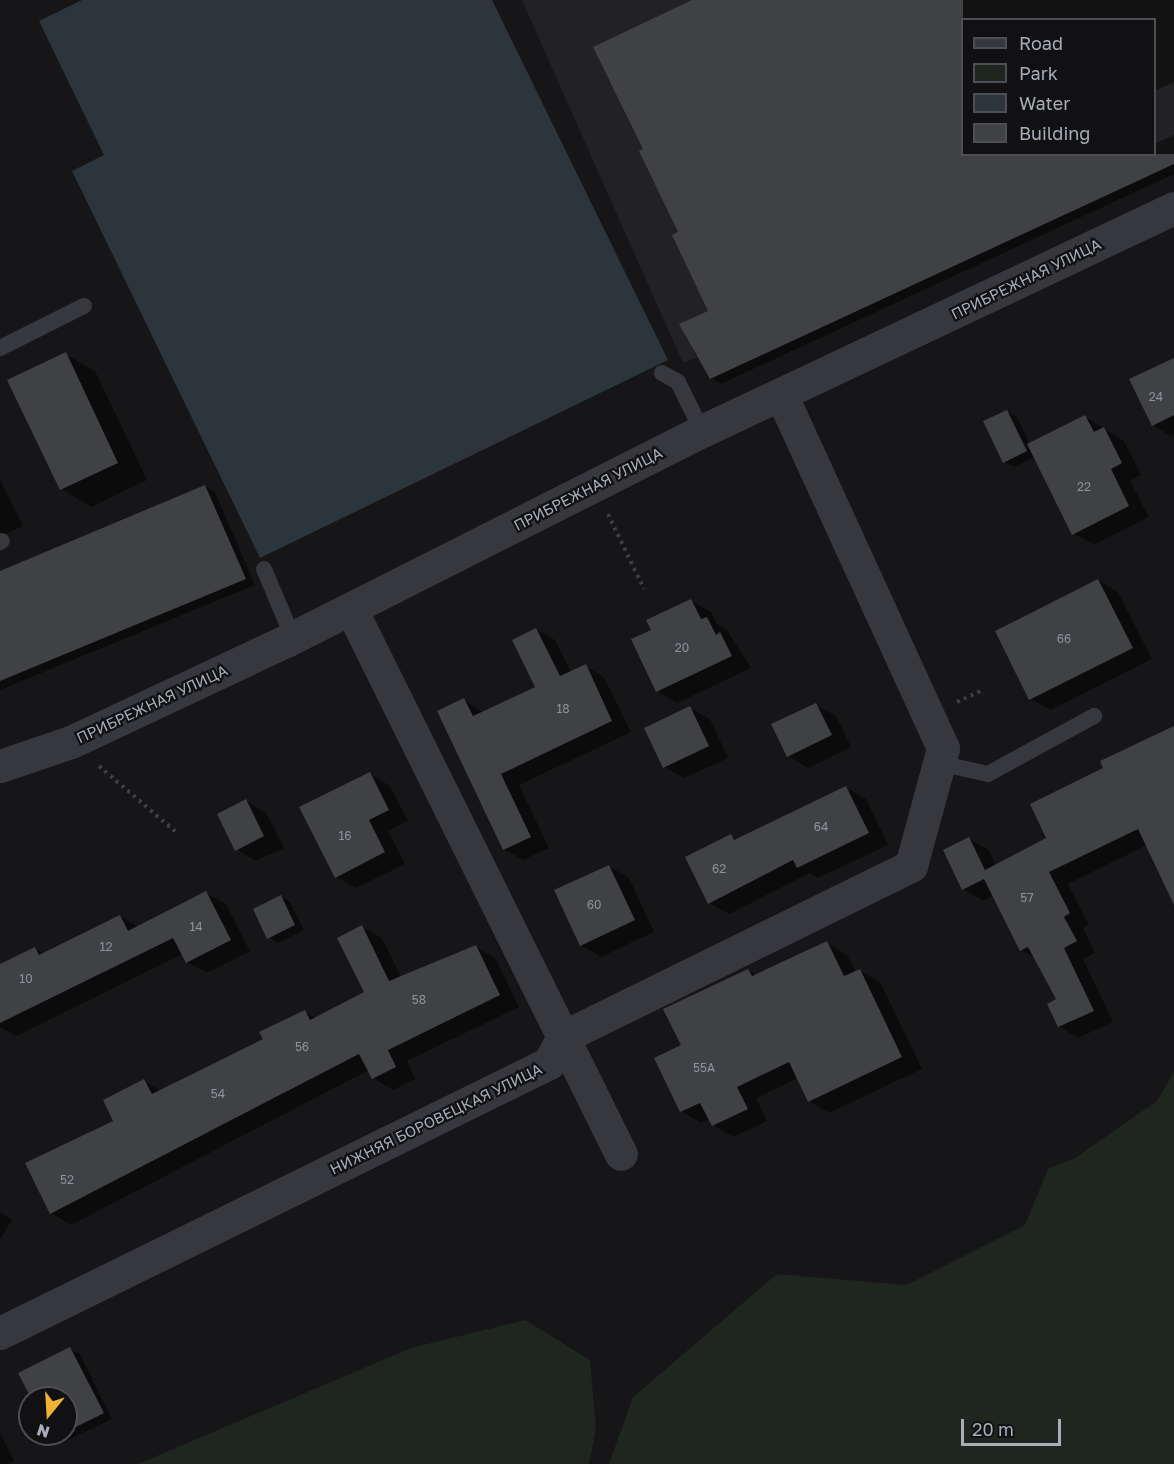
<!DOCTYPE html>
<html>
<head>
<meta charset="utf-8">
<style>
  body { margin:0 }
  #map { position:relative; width:1174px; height:1464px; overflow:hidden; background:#161618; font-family:"Golos Text",sans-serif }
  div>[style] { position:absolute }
  .built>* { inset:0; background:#222225 }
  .green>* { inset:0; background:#1e261f }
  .water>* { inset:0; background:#2c353c }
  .shadow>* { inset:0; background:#0007 }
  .building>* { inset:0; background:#404145 }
  .path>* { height:4px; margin-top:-2px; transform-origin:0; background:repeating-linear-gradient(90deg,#3d3f44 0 3px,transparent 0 7.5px) }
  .service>* { height:16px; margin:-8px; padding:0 8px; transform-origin:8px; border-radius:8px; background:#37383d }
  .minor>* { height:33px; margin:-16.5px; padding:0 16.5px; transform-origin:16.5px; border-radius:16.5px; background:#37383d }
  span { translate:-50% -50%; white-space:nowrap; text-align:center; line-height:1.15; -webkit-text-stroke:4.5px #111113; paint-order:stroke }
  .number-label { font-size:12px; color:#8e929b }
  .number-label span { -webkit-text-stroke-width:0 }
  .street-label { font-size:15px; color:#a8adb8 }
  .legend { position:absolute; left:961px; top:18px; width:195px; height:138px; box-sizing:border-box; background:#111113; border:2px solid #4d4f55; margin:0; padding:8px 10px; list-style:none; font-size:18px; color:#a8adb8 }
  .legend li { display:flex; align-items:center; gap:12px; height:30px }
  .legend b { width:30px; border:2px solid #4d4f55 }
  .north { position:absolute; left:18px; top:1386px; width:60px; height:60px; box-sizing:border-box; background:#111113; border:2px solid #4d4f55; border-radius:50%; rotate:198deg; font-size:16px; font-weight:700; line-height:24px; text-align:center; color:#a8adb8 }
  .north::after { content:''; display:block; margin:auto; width:21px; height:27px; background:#f2b134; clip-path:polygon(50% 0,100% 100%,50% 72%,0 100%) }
  .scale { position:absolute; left:961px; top:1419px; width:100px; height:27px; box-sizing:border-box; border:3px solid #a8adb8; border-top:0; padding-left:8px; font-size:18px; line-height:21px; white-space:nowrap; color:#a8adb8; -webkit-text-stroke:4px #111113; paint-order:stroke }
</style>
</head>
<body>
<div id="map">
  <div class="built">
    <i style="clip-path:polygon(evenodd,522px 0,1174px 0,1174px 164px,1066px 214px,683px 363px,522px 0,962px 20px,1154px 20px,1154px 154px,962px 154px,962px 20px)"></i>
  </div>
  <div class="green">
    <i style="clip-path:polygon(1174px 1072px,1174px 1464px,609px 1464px,633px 1397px,777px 1274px,907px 1285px,1025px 1225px,1048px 1169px,1075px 1158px,1157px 1101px)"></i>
    <i style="clip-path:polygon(525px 1320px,590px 1360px,596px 1428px,589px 1464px,138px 1464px,411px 1348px)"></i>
  </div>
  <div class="water">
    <i style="clip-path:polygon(82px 0,492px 0,668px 360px,260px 558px,72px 171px,104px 155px,39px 21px)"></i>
  </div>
  <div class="shadow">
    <i style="clip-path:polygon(696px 0,1174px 0,1174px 82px,1154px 91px,1154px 20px,962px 20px,962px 154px,1154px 154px,1154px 144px,1174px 135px,1174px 174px,721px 384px,711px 378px,703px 360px,696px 356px,681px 325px,710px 312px,645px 150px)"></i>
    <i style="clip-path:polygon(65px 354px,95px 371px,147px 480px,91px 507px,62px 489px,9px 381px)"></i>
    <i style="clip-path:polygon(1174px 360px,1174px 434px,1171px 436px,1153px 425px)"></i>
    <i style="clip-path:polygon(1007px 412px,1017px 417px,1030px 445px,1085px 417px,1124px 441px,1141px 475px,1130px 481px,1149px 517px,1094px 545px,1073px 533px,1035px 457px,1014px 467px,1004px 462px)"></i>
    <i style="clip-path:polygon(0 480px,23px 526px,0 537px)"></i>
    <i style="clip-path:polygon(205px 486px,215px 492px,255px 585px,0 690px,0 572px)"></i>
    <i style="clip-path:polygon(1098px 580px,1118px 592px,1152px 659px,1051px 710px,1031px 699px)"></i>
    <i style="clip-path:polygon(691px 601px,711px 612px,717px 624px,727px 630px,751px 668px,677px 703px,657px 691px,653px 631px)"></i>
    <i style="clip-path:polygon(536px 629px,555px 640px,571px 672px,585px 666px,604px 677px,631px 732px,519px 785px,549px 848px,523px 860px,504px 849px,464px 700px,484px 713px,537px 688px)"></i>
    <i style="clip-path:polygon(816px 705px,836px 716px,851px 747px,808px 768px,788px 756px)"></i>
    <i style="clip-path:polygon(690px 708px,710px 719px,728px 758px,684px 778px,664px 767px)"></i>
    <i style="clip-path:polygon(1174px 728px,1174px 882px,1147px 845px,1068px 884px,1089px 925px,1083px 928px,1095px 953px,1083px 959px,1113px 1022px,1078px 1038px,1059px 1026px,1058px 1000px,1036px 958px,1021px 950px,994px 895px,983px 901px,963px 889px,969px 839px,989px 850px,996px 866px,1048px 839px,1105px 769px)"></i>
    <i style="clip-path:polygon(370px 774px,390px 786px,408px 821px,388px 831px,405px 864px,356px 888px,336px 877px)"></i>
    <i style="clip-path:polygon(846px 788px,866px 799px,888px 845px,818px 878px,810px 873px,729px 914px,709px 903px,731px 836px,738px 840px)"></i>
    <i style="clip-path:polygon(246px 801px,266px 813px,284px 848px,256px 861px,236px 849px)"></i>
    <i style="clip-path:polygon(609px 866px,629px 878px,654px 932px,601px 957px,581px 945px)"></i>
    <i style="clip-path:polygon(206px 893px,226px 904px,250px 951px,207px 973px,187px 962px,183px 954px,16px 1036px,0 1027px,0 966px,35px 949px,45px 954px,120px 916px,139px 927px)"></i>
    <i style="clip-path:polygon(281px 896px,290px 902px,304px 930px,278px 943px,269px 937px)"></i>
    <i style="clip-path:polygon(362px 927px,382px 938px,401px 977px,475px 946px,495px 958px,519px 1007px,407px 1061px,415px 1079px,393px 1090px,373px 1078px,369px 1070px,71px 1225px,51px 1213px,144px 1081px,162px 1091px,265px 1040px,305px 1012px,316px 1018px,366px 993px)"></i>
    <i style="clip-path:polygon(827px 943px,847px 955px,856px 972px,860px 970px,880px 982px,922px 1069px,829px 1113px,809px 1101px,798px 1078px,756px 1098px,767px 1121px,733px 1137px,713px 1125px,710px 1119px,701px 1123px,681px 1111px,683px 1046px,748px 970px,757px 976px)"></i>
    <i style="clip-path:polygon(0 1212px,12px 1220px,0 1239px)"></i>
    <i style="clip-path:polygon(70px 1349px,80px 1354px,112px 1419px,62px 1443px,51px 1434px,66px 1434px,66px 1398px,33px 1398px)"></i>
    <i style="clip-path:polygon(0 1433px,14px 1461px,8px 1464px,0 1464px)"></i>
  </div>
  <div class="building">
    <i style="clip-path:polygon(692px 0,963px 0,963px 154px,1174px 154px,1174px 164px,710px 379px,679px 324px,708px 311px,672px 235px,678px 232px,639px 151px,643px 149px,593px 47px)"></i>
    <i style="clip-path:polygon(66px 352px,118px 463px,60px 490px,7px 380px)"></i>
    <i style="clip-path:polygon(1174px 358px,1174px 415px,1152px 426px,1129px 379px)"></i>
    <i style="clip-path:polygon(1007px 410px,1027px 451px,1003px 463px,983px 421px)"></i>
    <i style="clip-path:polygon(1085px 415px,1094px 432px,1104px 427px,1122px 463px,1111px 469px,1129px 506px,1072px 535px,1027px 444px)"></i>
    <i style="clip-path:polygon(205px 485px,246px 579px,0 681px,0 571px)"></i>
    <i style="clip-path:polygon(1098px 579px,1133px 648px,1029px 700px,995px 631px)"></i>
    <i style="clip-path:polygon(691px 599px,701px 619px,707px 617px,716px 635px,720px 632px,732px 656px,656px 692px,631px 639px,651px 630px,646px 620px)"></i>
    <i style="clip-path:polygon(536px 628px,560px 676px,586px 664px,612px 721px,501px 774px,531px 837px,503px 850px,437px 711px,464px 698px,473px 716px,535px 687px,512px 640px)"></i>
    <i style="clip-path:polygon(816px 703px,832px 735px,787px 757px,771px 724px)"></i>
    <i style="clip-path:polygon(690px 706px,709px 746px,663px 768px,644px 728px)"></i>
    <i style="clip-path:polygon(1174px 726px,1174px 905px,1138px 829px,1049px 872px,1070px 913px,1064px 917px,1077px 941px,1064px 948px,1094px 1011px,1058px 1027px,1047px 1004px,1056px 999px,1028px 947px,1020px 951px,984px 879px,962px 890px,943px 850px,969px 837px,985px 870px,1046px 838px,1030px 804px,1103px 768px,1100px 761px)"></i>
    <i style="clip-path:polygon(370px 772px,389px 810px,369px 820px,385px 852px,335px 878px,299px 807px)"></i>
    <i style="clip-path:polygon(846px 786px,869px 833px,797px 868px,793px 860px,708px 904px,685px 857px,731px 834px,734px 840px)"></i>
    <i style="clip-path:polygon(246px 799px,264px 836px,235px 851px,217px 814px)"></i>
    <i style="clip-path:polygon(609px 865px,635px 920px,580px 946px,554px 890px)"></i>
    <i style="clip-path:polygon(206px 891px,231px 940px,186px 963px,173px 938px,0 1023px,0 964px,35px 947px,39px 955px,120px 915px,128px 931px)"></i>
    <i style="clip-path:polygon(281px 895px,295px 925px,267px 939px,253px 909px)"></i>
    <i style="clip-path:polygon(362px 925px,389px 981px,476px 945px,500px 995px,388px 1050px,396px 1067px,372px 1079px,359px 1054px,50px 1214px,25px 1163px,113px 1121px,103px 1100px,144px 1079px,152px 1094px,263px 1039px,259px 1032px,305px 1010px,310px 1020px,364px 992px,337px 938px)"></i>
    <i style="clip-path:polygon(827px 941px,844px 976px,860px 969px,902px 1057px,808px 1102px,789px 1062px,737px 1087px,748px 1109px,712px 1126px,700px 1103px,680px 1112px,654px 1058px,681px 1045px,663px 1009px,748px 969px,752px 976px)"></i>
    <i style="clip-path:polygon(70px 1347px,104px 1413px,66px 1432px,66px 1398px,31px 1398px,18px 1373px)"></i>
  </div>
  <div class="path">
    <i style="left:608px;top:514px;width:83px;rotate:64.4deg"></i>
    <i style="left:957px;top:702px;width:26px;rotate:-25deg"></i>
    <i style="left:99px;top:766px;width:104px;rotate:40.7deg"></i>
  </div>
  <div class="service">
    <i style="left:0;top:348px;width:94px;rotate:-26.6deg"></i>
    <i style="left:662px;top:373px;width:18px;rotate:29deg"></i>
    <i style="left:678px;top:382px;width:55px;rotate:63.9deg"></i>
    <i style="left:0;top:542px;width:2px;rotate:-27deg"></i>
    <i style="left:264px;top:569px;width:75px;rotate:67.2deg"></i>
    <i style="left:939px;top:763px;width:50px;rotate:12.7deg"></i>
    <i style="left:988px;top:774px;width:121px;rotate:-28.7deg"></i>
  </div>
  <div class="minor">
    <i style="left:351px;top:609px;width:608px;rotate:63.65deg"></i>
    <i style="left:0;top:766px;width:75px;rotate:-18.7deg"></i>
    <i style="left:71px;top:742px;width:240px;rotate:-25.2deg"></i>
    <i style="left:288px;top:640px;width:464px;rotate:-26.8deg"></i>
    <i style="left:702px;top:431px;width:522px;rotate:-25.29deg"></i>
    <i style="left:0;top:1333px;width:612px;rotate:-26.19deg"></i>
    <i style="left:549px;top:1063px;width:30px;rotate:-62deg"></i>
    <i style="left:563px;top:1037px;width:388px;rotate:-26.2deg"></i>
    <i style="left:911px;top:866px;width:122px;rotate:-74.8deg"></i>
    <i style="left:943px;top:748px;width:389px;rotate:-114.6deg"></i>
  </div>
  <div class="number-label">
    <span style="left:1156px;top:397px">24</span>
    <span style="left:1084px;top:487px">22</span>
    <span style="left:1064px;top:639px">66</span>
    <span style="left:682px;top:648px">20</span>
    <span style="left:563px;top:709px">18</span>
    <span style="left:821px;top:827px">64</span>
    <span style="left:345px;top:836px">16</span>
    <span style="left:719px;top:869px">62</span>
    <span style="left:1027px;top:898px">57</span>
    <span style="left:594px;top:905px">60</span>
    <span style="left:196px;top:927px">14</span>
    <span style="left:106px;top:947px">12</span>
    <span style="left:26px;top:979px">10</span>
    <span style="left:419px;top:1000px">58</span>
    <span style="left:302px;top:1047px">56</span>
    <span style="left:704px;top:1068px">55А</span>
    <span style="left:218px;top:1094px">54</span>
    <span style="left:67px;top:1180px">52</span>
  </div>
  <div class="street-label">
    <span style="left:1026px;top:279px;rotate:-26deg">ПРИБРЕЖНАЯ УЛИЦА</span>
    <span style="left:588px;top:489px;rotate:-27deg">ПРИБРЕЖНАЯ УЛИЦА</span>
    <span style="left:152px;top:704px;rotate:-25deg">ПРИБРЕЖНАЯ УЛИЦА</span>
    <span style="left:436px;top:1119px;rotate:-26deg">НИЖНЯЯ БОРОВЕЦКАЯ УЛИЦА</span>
  </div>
  <ul class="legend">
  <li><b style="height:8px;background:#37383d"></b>Road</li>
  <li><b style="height:16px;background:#1e261f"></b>Park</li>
  <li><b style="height:16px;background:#2c353c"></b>Water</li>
  <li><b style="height:16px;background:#404145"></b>Building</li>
  </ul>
  <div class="north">N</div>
  <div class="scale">20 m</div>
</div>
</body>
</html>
